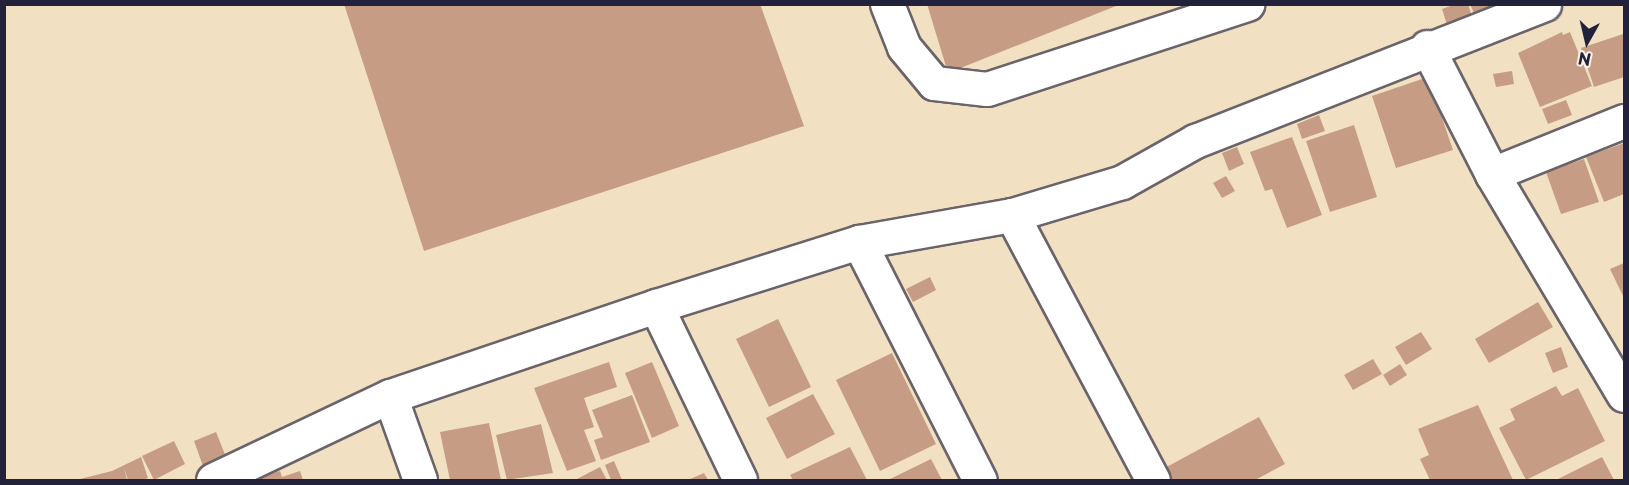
<!DOCTYPE html>
<html>
<head>
<meta charset="utf-8">
<style>
  body { margin:0 }
  #map { position:relative; width:1629px; height:485px; overflow:hidden; background:#f1e0c2; font-family:"Playpen Sans",sans-serif }
  div>[style] { position:absolute }
  .building>* { inset:0; background:#c69d84 }
  .roads { filter:drop-shadow(2px 0 #6a646a) drop-shadow(-2px 0 #6a646a) drop-shadow(0 2px #6a646a) drop-shadow(0 -2px #6a646a) }
  .minor>* { height:33px; margin:-16.5px; padding:0 16.5px; transform-origin:16.5px; border-radius:16.5px; background:#fff }
  span { translate:-50% -50%; white-space:nowrap; text-align:center; line-height:1.15; -webkit-text-stroke:4.5px #f7f3e8; paint-order:stroke }
  .frame { position:absolute; inset:0; border:6px solid #22223b; pointer-events:none }
  .north { position:absolute; left:1557px; top:12px; width:60px; height:60px; -webkit-text-stroke:4px #f7f3e8; paint-order:stroke; rotate:188deg; font-size:16px; font-weight:700; line-height:24px; text-align:center; color:#22223b }
  .north::after { content:''; display:block; margin:auto; width:21px; height:27px; background:#22223b; clip-path:polygon(50% 0,100% 100%,50% 72%,0 100%) }
</style>
</head>
<body>
<div id="map">
  <div class="building">
    <i style="clip-path:polygon(344px 4px,760px 4px,804px 126px,424px 251px)"></i>
    <i style="clip-path:polygon(927px 4px,1121px 4px,948px 73px)"></i>
    <i style="clip-path:polygon(1456px 4px,1468px 4px,1473px 20px,1448px 28px,1442px 9px)"></i>
    <i style="clip-path:polygon(1470px 4px,1492px 4px,1494px 10px,1476px 18px)"></i>
    <i style="clip-path:polygon(1562px 32px,1563px 35px,1570px 32px,1592px 86px,1540px 107px,1518px 53px)"></i>
    <i style="clip-path:polygon(1623px 34px,1624px 77px,1594px 87px,1581px 48px)"></i>
    <i style="clip-path:polygon(1512px 71px,1514px 84px,1496px 87px,1493px 74px)"></i>
    <i style="clip-path:polygon(1428px 77px,1453px 150px,1396px 168px,1372px 96px)"></i>
    <i style="clip-path:polygon(1566px 100px,1572px 115px,1548px 124px,1542px 109px)"></i>
    <i style="clip-path:polygon(1319px 115px,1325px 131px,1302px 139px,1297px 124px)"></i>
    <i style="clip-path:polygon(1354px 125px,1377px 197px,1330px 212px,1306px 141px)"></i>
    <i style="clip-path:polygon(1292px 137px,1322px 215px,1287px 228px,1272px 189px,1265px 191px,1250px 152px)"></i>
    <i style="clip-path:polygon(1624px 143px,1624px 194px,1604px 202px,1586px 157px)"></i>
    <i style="clip-path:polygon(1237px 147px,1244px 164px,1229px 171px,1222px 153px)"></i>
    <i style="clip-path:polygon(1584px 159px,1599px 202px,1561px 214px,1546px 172px)"></i>
    <i style="clip-path:polygon(1226px 176px,1235px 191px,1222px 198px,1213px 183px)"></i>
    <i style="clip-path:polygon(1624px 263px,1624px 298px,1610px 269px)"></i>
    <i style="clip-path:polygon(930px 277px,936px 290px,913px 302px,906px 289px)"></i>
    <i style="clip-path:polygon(1538px 302px,1553px 327px,1489px 363px,1475px 339px)"></i>
    <i style="clip-path:polygon(778px 319px,811px 387px,769px 407px,736px 339px)"></i>
    <i style="clip-path:polygon(1421px 332px,1432px 349px,1406px 365px,1395px 347px)"></i>
    <i style="clip-path:polygon(1561px 347px,1568px 367px,1553px 373px,1545px 353px)"></i>
    <i style="clip-path:polygon(892px 353px,936px 444px,880px 471px,836px 380px)"></i>
    <i style="clip-path:polygon(1373px 359px,1382px 374px,1353px 390px,1344px 375px)"></i>
    <i style="clip-path:polygon(609px 362px,617px 387px,584px 398px,594px 427px,584px 430px,596px 461px,567px 471px,534px 388px)"></i>
    <i style="clip-path:polygon(652px 362px,679px 426px,652px 438px,625px 373px)"></i>
    <i style="clip-path:polygon(1400px 364px,1407px 375px,1390px 386px,1383px 375px)"></i>
    <i style="clip-path:polygon(1556px 386px,1562px 396px,1578px 388px,1605px 441px,1526px 480px,1499px 428px,1515px 420px,1510px 409px)"></i>
    <i style="clip-path:polygon(813px 394px,835px 434px,787px 459px,766px 418px)"></i>
    <i style="clip-path:polygon(632px 395px,650px 442px,601px 460px,594px 440px,603px 437px,592px 410px)"></i>
    <i style="clip-path:polygon(1478px 405px,1513px 480px,1430px 480px,1420px 459px,1429px 455px,1418px 429px)"></i>
    <i style="clip-path:polygon(1259px 417px,1285px 464px,1255px 480px,1167px 480px,1161px 470px)"></i>
    <i style="clip-path:polygon(489px 423px,501px 480px,450px 480px,440px 432px)"></i>
    <i style="clip-path:polygon(541px 424px,553px 473px,507px 480px,496px 435px)"></i>
    <i style="clip-path:polygon(216px 432px,226px 457px,203px 466px,194px 441px)"></i>
    <i style="clip-path:polygon(174px 441px,185px 464px,154px 480px,142px 456px)"></i>
    <i style="clip-path:polygon(850px 447px,867px 480px,793px 480px,790px 475px)"></i>
    <i style="clip-path:polygon(141px 457px,148px 478px,143px 480px,128px 480px,124px 468px,127px 480px,76px 480px,112px 471px)"></i>
    <i style="clip-path:polygon(1602px 457px,1614px 480px,1556px 480px)"></i>
    <i style="clip-path:polygon(931px 459px,942px 480px,888px 480px)"></i>
    <i style="clip-path:polygon(614px 461px,622px 480px,611px 480px,605px 465px)"></i>
    <i style="clip-path:polygon(600px 467px,607px 480px,575px 480px)"></i>
    <i style="clip-path:polygon(280px 471px,282px 477px,300px 471px,303px 480px,252px 480px)"></i>
    <i style="clip-path:polygon(704px 473px,708px 480px,688px 480px)"></i>
  </div>
  <div class="roads">
    <div class="minor">
      <i style="left:887px;top:4px;width:46px;rotate:68.4deg"></i>
      <i style="left:904px;top:47px;width:47px;rotate:50.2deg"></i>
      <i style="left:934px;top:83px;width:53px;rotate:6.5deg"></i>
      <i style="left:987px;top:89px;width:274px;rotate:-18.1deg"></i>
      <i style="left:1427px;top:47px;width:143px;rotate:62.9deg"></i>
      <i style="left:1492px;top:174px;width:257px;rotate:59.2deg"></i>
      <i style="left:1492px;top:174px;width:142px;rotate:-21.9deg"></i>
      <i style="left:1012px;top:215px;width:300px;rotate:62deg"></i>
      <i style="left:859px;top:242px;width:267px;rotate:63.1deg"></i>
      <i style="left:656px;top:306px;width:193px;rotate:64.2deg"></i>
      <i style="left:390px;top:396px;width:89px;rotate:70.3deg"></i>
      <i style="left:213px;top:480px;width:196px;rotate:-25.4deg"></i>
      <i style="left:390px;top:396px;width:281px;rotate:-18.7deg"></i>
      <i style="left:656px;top:306px;width:213px;rotate:-17.5deg"></i>
      <i style="left:859px;top:242px;width:155px;rotate:-10deg"></i>
      <i style="left:1012px;top:215px;width:115px;rotate:-16.7deg"></i>
      <i style="left:1122px;top:182px;width:84px;rotate:-29.3deg"></i>
      <i style="left:1195px;top:141px;width:375px;rotate:-21.4deg"></i>
    </div>
  </div>
  <div class="frame"></div>
  <div class="north">N</div>
</div>
</body>
</html>
